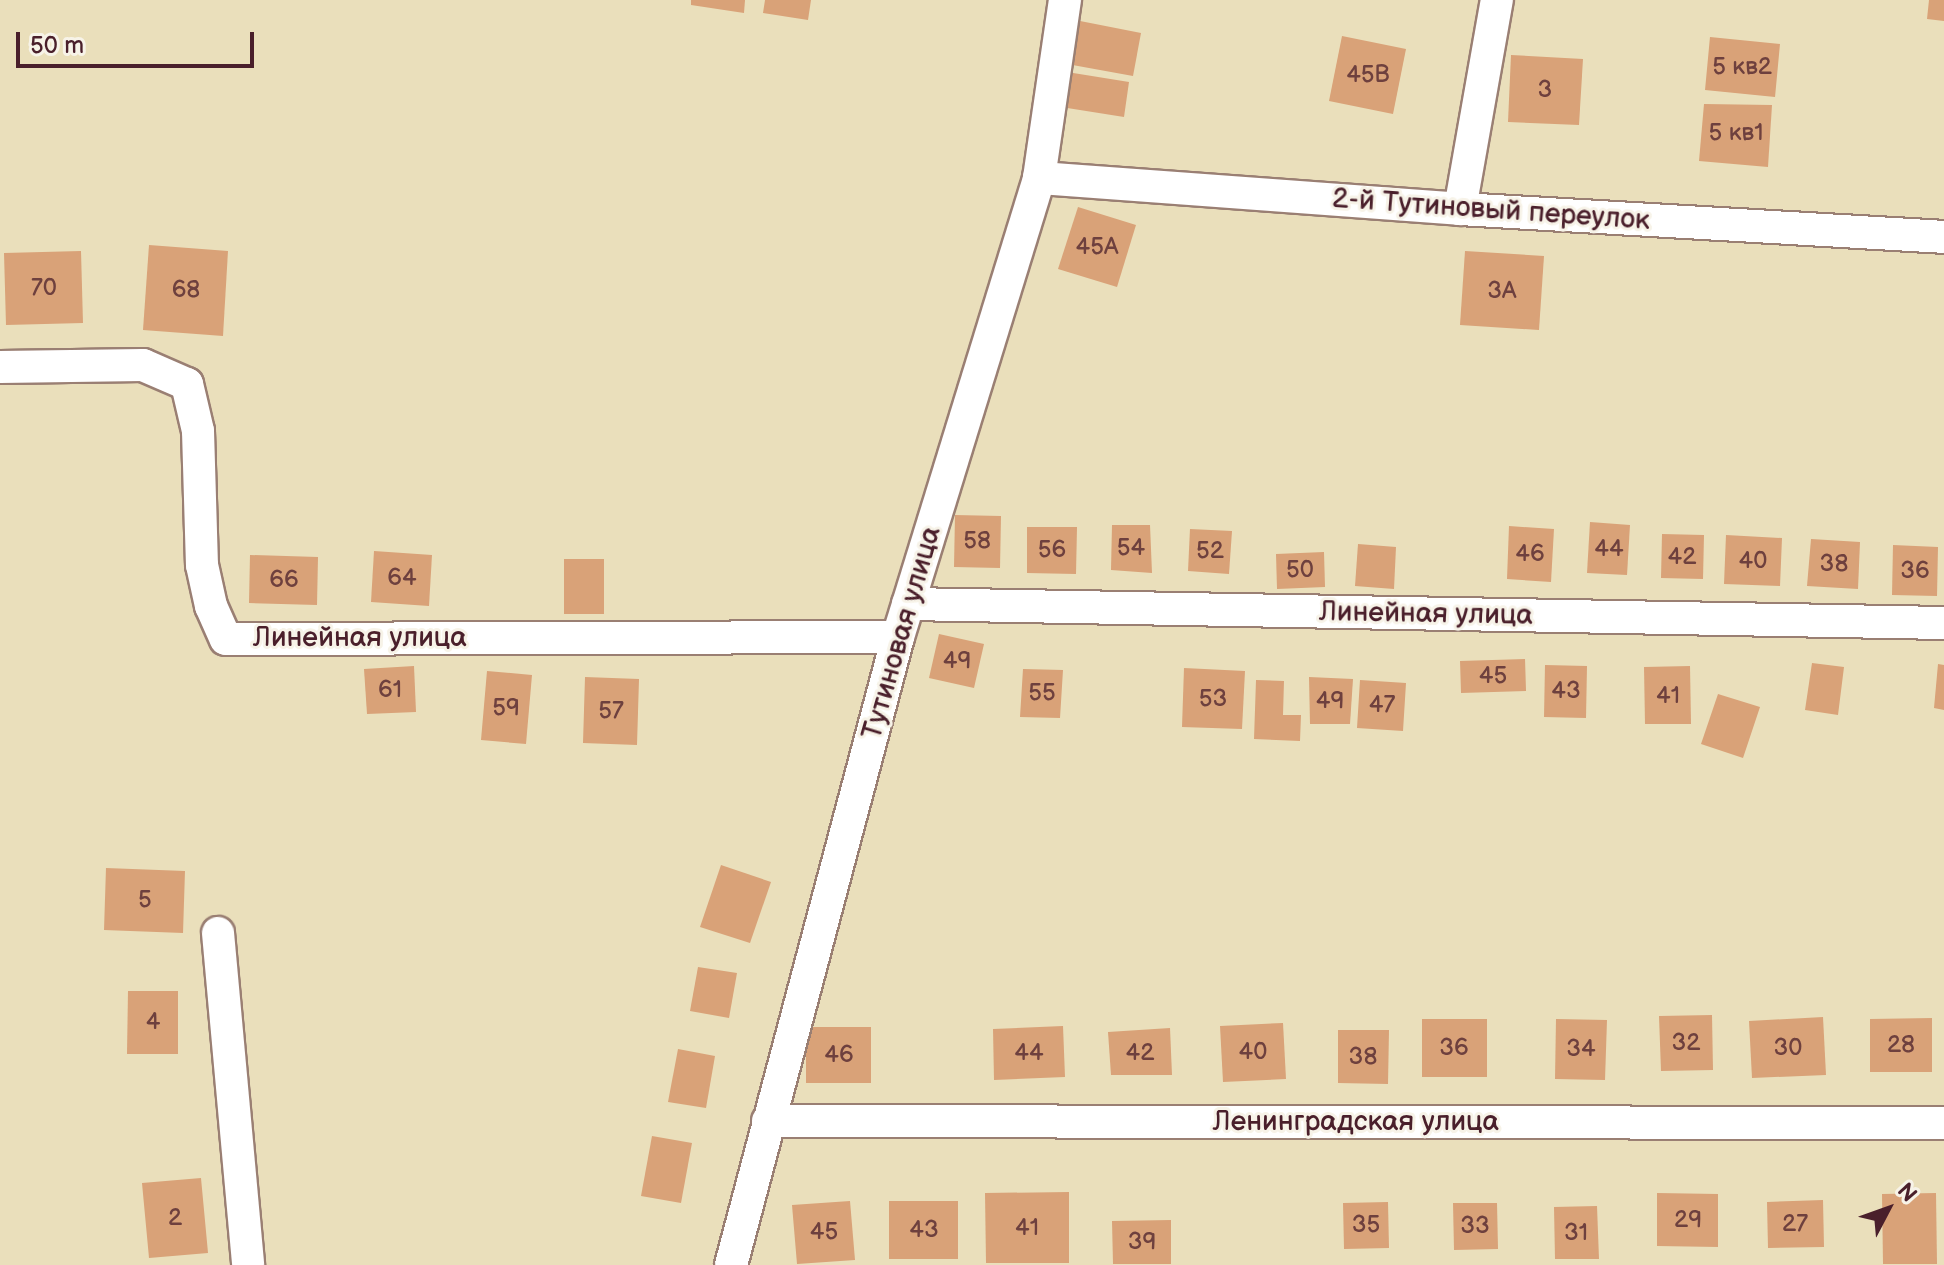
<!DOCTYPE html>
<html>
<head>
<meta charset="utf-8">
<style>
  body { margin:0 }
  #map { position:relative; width:1944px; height:1265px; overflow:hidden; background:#eadfbb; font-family:"Balsamiq Sans",sans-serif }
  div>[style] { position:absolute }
  .building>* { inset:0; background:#d9a278 }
  .roads { filter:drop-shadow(2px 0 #9a7f73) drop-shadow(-2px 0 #9a7f73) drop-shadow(0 2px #9a7f73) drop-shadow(0 -2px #9a7f73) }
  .minor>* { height:32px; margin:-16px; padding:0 16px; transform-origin:16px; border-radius:16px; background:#fff }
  span { translate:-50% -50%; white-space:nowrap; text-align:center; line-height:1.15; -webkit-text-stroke:6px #f7f3e8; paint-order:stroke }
  .number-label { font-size:24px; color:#6e403e }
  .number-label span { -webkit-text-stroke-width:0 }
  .street-label { font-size:28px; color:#4a1f2b }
  .north { position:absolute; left:1848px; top:1169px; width:80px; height:80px; -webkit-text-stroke:6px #f7f3e8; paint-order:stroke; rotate:49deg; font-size:22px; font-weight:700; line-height:32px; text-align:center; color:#4a1f2b }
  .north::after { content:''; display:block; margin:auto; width:28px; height:36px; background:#4a1f2b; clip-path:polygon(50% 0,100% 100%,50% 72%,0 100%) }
  .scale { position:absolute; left:16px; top:32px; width:238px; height:36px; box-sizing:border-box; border:4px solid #4a1f2b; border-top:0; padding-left:10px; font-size:24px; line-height:28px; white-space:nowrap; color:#4a1f2b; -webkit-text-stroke:6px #f7f3e8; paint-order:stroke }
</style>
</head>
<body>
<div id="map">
  <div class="building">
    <i style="clip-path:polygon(691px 0,745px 0,744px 13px,691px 5px)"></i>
    <i style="clip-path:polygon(765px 0,811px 0,808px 20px,763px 13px)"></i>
    <i style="clip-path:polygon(1929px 0,1944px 0,1944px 21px,1927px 19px)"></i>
    <i style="clip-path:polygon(1075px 20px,1141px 33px,1133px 76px,1067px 64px)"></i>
    <i style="clip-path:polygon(1342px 36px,1406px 49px,1393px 114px,1329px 101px)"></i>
    <i style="clip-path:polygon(1710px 37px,1780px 44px,1775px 97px,1705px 90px)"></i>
    <i style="clip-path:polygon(1511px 55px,1583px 59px,1579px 125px,1508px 122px)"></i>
    <i style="clip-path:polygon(1067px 72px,1129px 82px,1124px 117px,1061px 107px)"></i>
    <i style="clip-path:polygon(1704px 104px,1772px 105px,1768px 167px,1699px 161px)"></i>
    <i style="clip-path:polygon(1078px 207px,1136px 225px,1117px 287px,1058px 269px)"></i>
    <i style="clip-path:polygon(149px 245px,228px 251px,223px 336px,143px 330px)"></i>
    <i style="clip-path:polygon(81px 251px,83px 323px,6px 325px,4px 253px)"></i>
    <i style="clip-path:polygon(1465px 251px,1544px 256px,1539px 330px,1460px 325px)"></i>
    <i style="clip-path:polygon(955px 515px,1001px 516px,1000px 568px,954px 567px)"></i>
    <i style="clip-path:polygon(1590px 522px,1630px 525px,1627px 575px,1587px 573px)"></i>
    <i style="clip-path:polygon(1112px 525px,1150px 525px,1152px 573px,1111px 570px)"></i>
    <i style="clip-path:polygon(1509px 526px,1554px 529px,1551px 582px,1507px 579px)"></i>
    <i style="clip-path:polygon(1027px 527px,1077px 527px,1076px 574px,1027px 573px)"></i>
    <i style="clip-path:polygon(1190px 529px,1232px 531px,1229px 574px,1188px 571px)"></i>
    <i style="clip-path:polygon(1662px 534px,1704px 535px,1703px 579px,1661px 578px)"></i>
    <i style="clip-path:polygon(1726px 535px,1782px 538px,1780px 586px,1724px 584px)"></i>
    <i style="clip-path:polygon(1811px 539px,1860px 542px,1858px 589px,1807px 586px)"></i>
    <i style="clip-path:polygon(1358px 544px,1396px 547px,1394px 589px,1355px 586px)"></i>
    <i style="clip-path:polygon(1893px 545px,1938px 547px,1937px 596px,1892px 595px)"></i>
    <i style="clip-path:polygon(374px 551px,432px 555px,429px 606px,371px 602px)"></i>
    <i style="clip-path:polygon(1324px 552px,1325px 587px,1277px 589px,1276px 554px)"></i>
    <i style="clip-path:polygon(250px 555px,318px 557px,317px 605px,249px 603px)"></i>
    <i style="clip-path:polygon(564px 559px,604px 559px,604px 614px,564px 614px)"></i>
    <i style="clip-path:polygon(939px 634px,984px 644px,974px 688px,929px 678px)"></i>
    <i style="clip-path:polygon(1525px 659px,1526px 691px,1461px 693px,1460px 661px)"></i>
    <i style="clip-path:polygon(1812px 663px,1844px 667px,1838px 715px,1805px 710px)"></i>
    <i style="clip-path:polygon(1938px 664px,1944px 665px,1944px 710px,1934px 708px)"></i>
    <i style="clip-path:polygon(1545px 665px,1587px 666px,1586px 718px,1544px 717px)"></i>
    <i style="clip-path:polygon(414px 666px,416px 712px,367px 714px,364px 669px)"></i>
    <i style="clip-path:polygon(1690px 666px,1691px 724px,1645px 724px,1644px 667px)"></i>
    <i style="clip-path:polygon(1184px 668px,1245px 671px,1242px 729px,1182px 727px)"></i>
    <i style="clip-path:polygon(1023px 669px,1063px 670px,1060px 718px,1020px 717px)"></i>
    <i style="clip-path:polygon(487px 671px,532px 675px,526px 744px,481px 740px)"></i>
    <i style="clip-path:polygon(585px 677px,639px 679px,637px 745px,583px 743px)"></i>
    <i style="clip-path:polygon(1309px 677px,1353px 679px,1350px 724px,1310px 724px)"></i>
    <i style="clip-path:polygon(1256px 680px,1284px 681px,1283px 715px,1301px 715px,1300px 741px,1254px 739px)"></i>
    <i style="clip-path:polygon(1360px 680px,1406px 683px,1403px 731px,1357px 728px)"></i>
    <i style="clip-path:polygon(1718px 694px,1760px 707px,1743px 758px,1701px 744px)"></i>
    <i style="clip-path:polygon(721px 865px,771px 882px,750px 943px,700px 927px)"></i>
    <i style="clip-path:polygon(106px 868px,185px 871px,183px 933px,104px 930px)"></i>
    <i style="clip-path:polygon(698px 967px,737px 973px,729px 1018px,690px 1011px)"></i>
    <i style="clip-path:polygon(128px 991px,178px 991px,178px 1054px,127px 1054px)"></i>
    <i style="clip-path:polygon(1712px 1015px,1713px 1070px,1661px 1071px,1659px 1016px)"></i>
    <i style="clip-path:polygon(1823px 1017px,1826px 1075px,1752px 1078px,1749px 1021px)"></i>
    <i style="clip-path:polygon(1932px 1018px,1932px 1072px,1870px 1072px,1870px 1019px)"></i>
    <i style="clip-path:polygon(1422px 1019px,1487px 1019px,1487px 1077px,1422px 1077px)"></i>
    <i style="clip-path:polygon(1556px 1019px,1607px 1020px,1605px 1080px,1555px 1079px)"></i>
    <i style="clip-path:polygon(1283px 1023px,1286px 1079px,1223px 1082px,1220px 1026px)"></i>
    <i style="clip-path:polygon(1063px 1026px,1065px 1077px,994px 1080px,993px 1029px)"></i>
    <i style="clip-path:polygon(806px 1027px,871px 1027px,871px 1083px,806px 1083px)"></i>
    <i style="clip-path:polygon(1170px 1028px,1172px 1075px,1111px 1075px,1108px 1032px)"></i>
    <i style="clip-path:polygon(1338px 1030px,1389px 1030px,1388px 1084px,1338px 1083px)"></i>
    <i style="clip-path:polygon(678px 1049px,715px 1056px,706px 1108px,668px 1102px)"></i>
    <i style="clip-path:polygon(652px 1136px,692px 1143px,681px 1203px,641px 1196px)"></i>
    <i style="clip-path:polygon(201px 1178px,208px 1253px,149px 1258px,142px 1183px)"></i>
    <i style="clip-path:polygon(1069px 1192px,1069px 1263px,986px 1263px,985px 1193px)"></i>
    <i style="clip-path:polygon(1657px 1193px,1718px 1194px,1718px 1247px,1657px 1246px)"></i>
    <i style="clip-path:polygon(1936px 1193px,1937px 1264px,1883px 1264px,1882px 1194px)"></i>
    <i style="clip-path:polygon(1823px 1200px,1824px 1247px,1768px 1248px,1767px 1202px)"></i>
    <i style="clip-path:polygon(850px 1201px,855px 1260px,797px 1264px,792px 1205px)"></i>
    <i style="clip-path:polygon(889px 1201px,958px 1201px,958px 1259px,889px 1259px)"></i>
    <i style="clip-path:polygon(1388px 1202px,1389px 1248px,1344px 1249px,1343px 1203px)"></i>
    <i style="clip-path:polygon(1453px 1203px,1497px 1203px,1498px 1249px,1454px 1250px)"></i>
    <i style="clip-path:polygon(1597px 1206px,1599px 1259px,1555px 1259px,1554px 1207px)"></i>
    <i style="clip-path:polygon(1171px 1220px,1171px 1264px,1113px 1264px,1112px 1221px)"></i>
  </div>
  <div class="roads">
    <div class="minor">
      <i style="left:1039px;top:178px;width:422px;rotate:4.2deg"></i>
      <i style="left:1460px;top:209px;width:485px;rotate:3.3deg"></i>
      <i style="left:1460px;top:209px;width:212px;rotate:-80deg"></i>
      <i style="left:0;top:367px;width:143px;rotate:-0.8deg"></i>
      <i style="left:143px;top:365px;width:48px;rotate:23.4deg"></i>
      <i style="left:187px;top:384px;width:48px;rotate:76.8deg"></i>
      <i style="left:198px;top:431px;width:134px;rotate:88.3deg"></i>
      <i style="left:202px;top:565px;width:42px;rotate:77.6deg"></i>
      <i style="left:211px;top:606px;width:36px;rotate:66deg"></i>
      <i style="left:226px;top:639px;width:672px;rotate:-0.17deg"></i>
      <i style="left:908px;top:604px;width:1036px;rotate:1.05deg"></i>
      <i style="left:218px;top:933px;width:333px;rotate:84.8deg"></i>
      <i style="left:768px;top:1121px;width:1176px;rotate:0.1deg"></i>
      <i style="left:731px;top:1265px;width:650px;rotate:-75.11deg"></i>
      <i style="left:898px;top:637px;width:480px;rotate:-72.9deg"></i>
      <i style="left:1039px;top:178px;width:180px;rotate:-81.7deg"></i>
    </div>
  </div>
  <div class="number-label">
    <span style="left:1742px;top:67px">5 кв2</span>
    <span style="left:1368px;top:75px">45В</span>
    <span style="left:1545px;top:90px">3</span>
    <span style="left:1736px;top:133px">5 кв1</span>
    <span style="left:1097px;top:247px">45А</span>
    <span style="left:44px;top:288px">70</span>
    <span style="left:186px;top:290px">68</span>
    <span style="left:1502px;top:291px">3А</span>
    <span style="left:977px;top:541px">58</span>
    <span style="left:1131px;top:548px">54</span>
    <span style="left:1609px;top:549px">44</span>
    <span style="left:1052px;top:550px">56</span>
    <span style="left:1210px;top:551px">52</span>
    <span style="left:1530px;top:554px">46</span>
    <span style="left:1682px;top:557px">42</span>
    <span style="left:1753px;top:561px">40</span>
    <span style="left:1834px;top:564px">38</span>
    <span style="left:1300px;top:570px">50</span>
    <span style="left:1915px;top:571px">36</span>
    <span style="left:402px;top:578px">64</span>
    <span style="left:284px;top:580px">66</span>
    <span style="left:957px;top:661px">49</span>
    <span style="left:1493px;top:676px">45</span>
    <span style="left:390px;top:690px">61</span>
    <span style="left:1566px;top:691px">43</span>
    <span style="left:1042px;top:693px">55</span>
    <span style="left:1668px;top:696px">41</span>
    <span style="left:1213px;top:699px">53</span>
    <span style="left:1330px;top:701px">49</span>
    <span style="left:1382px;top:705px">47</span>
    <span style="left:506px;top:708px">59</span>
    <span style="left:611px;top:711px">57</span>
    <span style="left:145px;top:900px">5</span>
    <span style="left:153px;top:1022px">4</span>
    <span style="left:1686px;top:1043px">32</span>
    <span style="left:1901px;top:1045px">28</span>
    <span style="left:1454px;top:1048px">36</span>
    <span style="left:1788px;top:1048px">30</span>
    <span style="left:1581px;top:1049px">34</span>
    <span style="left:1253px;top:1052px">40</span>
    <span style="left:1029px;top:1053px">44</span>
    <span style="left:1140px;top:1053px">42</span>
    <span style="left:839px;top:1055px">46</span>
    <span style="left:1363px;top:1057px">38</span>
    <span style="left:175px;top:1218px">2</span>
    <span style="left:1688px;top:1220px">29</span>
    <span style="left:1795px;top:1224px">27</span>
    <span style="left:1366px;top:1225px">35</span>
    <span style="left:1475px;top:1226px">33</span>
    <span style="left:1027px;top:1228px">41</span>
    <span style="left:924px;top:1230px">43</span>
    <span style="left:824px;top:1232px">45</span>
    <span style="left:1576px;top:1233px">31</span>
    <span style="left:1142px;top:1242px">39</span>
  </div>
  <div class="street-label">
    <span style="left:1491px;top:210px;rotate:4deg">2-й Тутиновый переулок</span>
    <span style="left:1426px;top:614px;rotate:1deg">Линейная улица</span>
    <span style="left:902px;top:633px;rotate:-74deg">Тутиновая улица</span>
    <span style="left:360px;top:638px">Линейная улица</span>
    <span style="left:1356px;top:1122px">Ленинградская улица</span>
  </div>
  <div class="north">N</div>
  <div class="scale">50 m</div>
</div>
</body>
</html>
